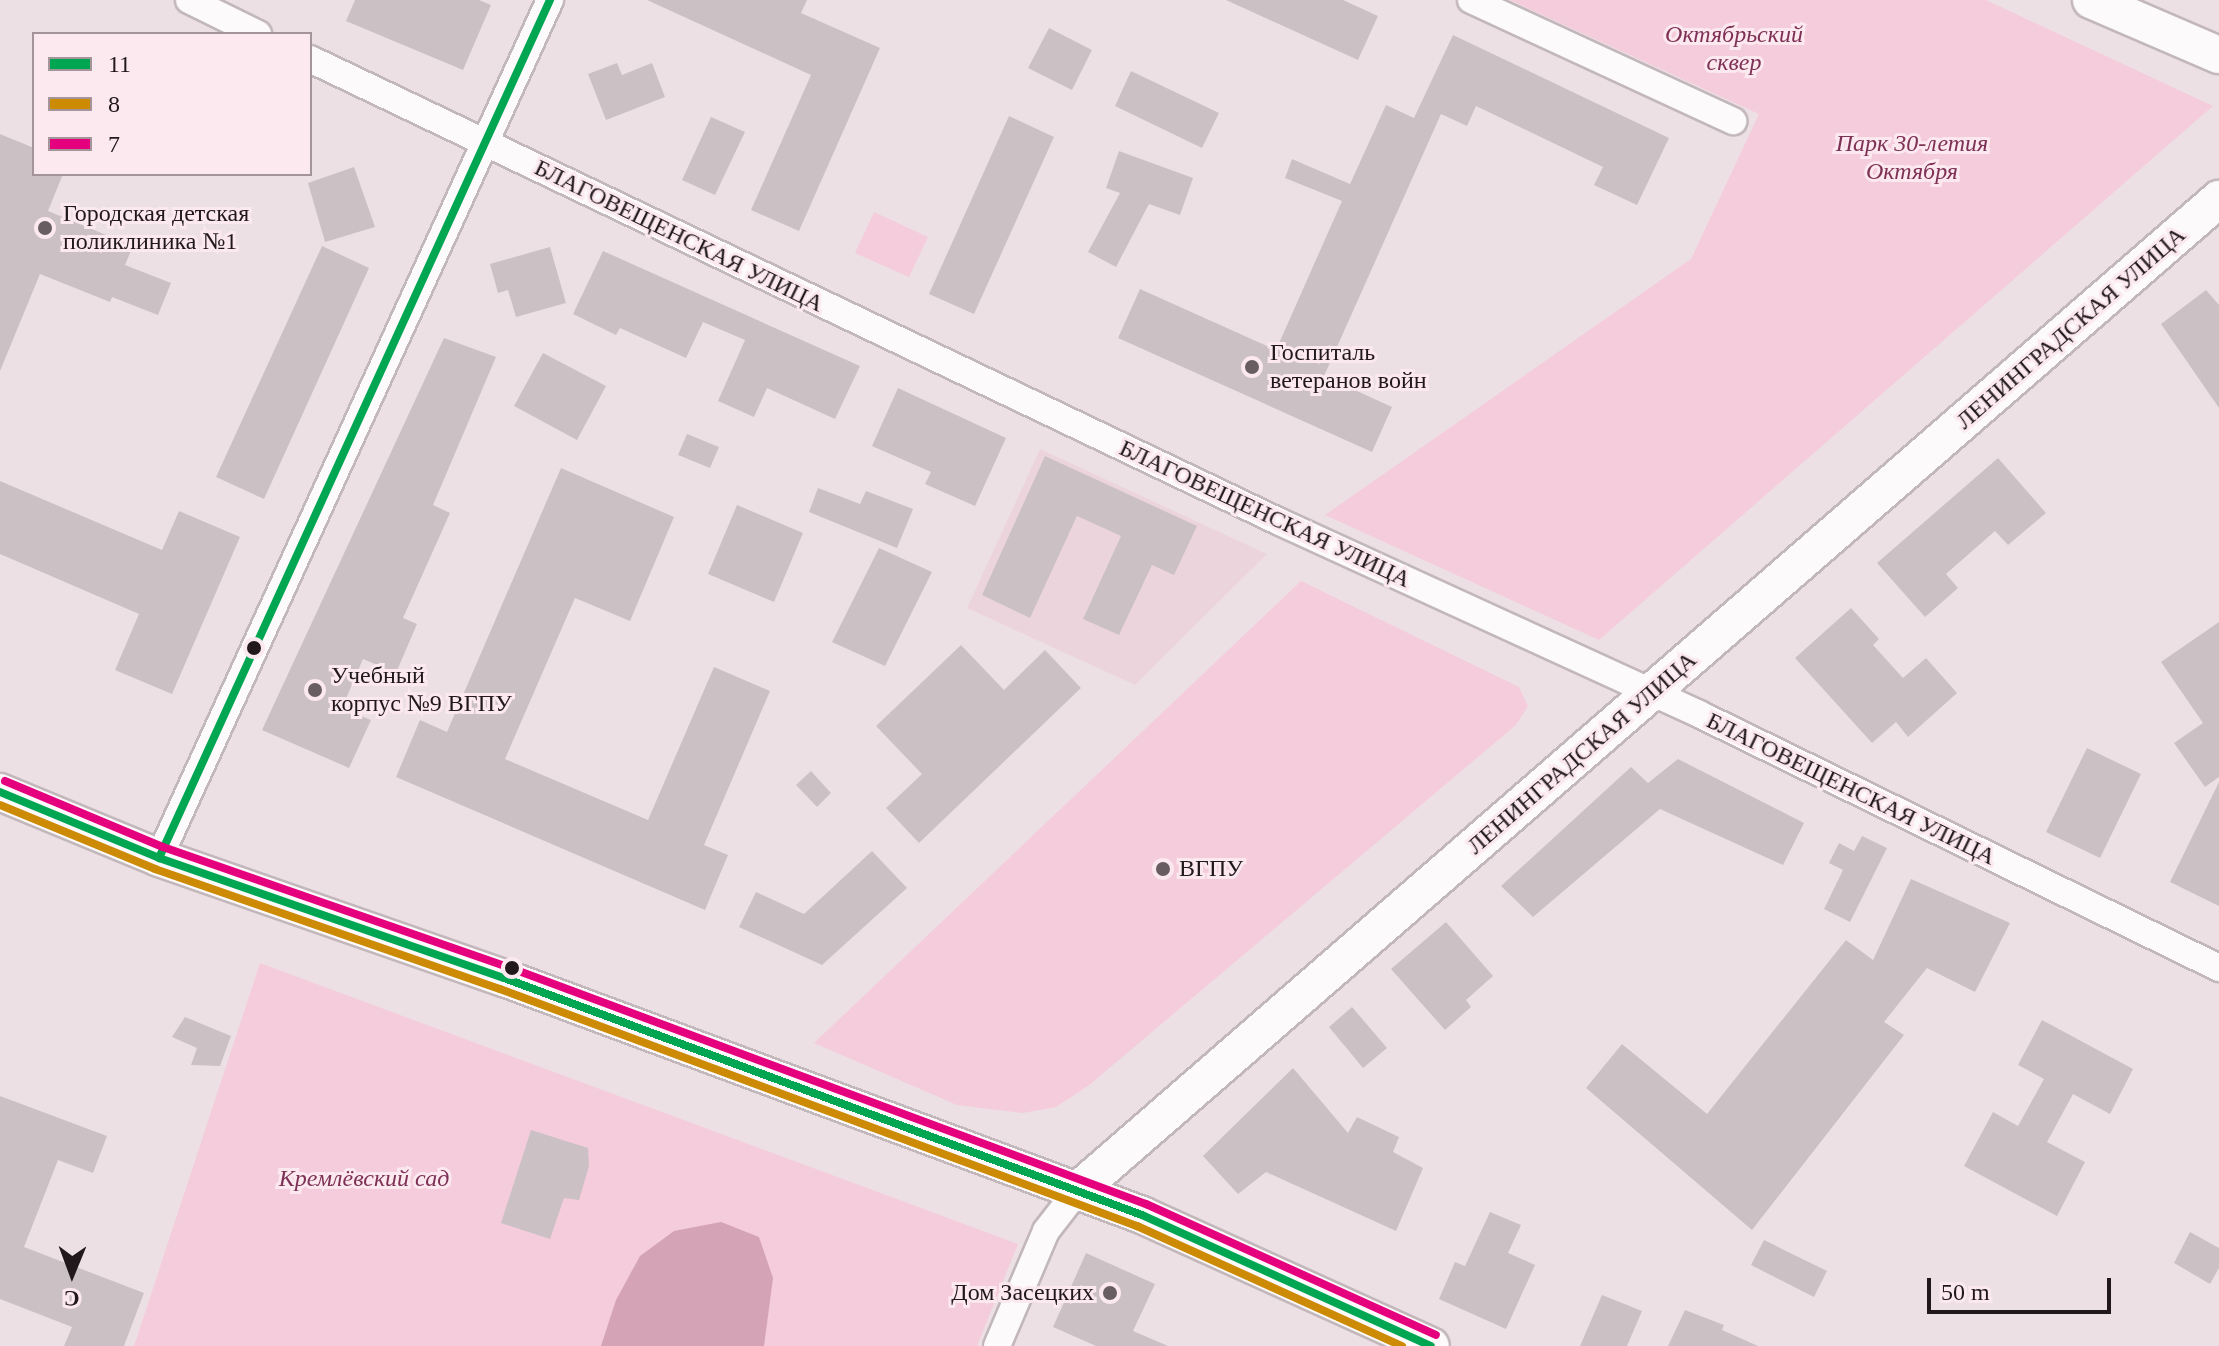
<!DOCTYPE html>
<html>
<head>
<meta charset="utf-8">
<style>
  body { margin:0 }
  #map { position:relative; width:2219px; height:1346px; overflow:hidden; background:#ede0e4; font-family:"Times New Roman",serif }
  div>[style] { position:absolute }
  .built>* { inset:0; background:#ecd4dd }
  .green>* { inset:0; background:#f4ccdb }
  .water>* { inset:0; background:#d4a3b6 }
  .building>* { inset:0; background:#cbc1c4 }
  .roads { filter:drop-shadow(2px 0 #c2b7bb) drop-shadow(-2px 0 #c2b7bb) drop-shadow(0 2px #c2b7bb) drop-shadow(0 -2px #c2b7bb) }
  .minor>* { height:26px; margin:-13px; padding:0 13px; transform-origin:13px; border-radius:13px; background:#fcfafb }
  .secondary>* { height:36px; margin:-18px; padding:0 18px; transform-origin:18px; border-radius:18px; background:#fcfafb }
  .bus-1>* { height:8px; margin:-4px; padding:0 4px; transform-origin:4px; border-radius:4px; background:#00a651 }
  .bus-2>* { height:8px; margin:-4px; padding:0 4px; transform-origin:4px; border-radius:4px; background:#cc8a05 }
  .bus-3>* { height:8px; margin:-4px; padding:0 4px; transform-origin:4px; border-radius:4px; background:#e5007d }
  .dots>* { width:22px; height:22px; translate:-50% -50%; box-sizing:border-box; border:4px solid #fce9f0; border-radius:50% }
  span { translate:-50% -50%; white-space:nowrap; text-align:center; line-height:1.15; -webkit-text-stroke:6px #fce9f0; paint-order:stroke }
  .park-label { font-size:24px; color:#7f3155; font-style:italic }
  .poi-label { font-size:24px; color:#20181b }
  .left { translate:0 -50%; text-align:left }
  .right { translate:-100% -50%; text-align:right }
  .street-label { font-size:24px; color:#20181b }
  .legend { position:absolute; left:32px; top:32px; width:280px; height:144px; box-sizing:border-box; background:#fce9f0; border:2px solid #a4959b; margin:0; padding:10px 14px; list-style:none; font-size:24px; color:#20181b }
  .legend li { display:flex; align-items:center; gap:16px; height:40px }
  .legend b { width:40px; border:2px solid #a4959b }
  .north { position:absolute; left:32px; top:1234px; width:80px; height:80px; -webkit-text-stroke:6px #fce9f0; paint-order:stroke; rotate:181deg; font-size:22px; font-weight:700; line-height:32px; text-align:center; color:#20181b }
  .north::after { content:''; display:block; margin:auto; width:28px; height:36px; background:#20181b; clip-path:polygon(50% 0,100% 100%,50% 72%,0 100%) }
  .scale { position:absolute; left:1927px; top:1278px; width:184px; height:36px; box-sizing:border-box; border:4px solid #20181b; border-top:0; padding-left:10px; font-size:24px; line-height:28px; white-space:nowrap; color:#20181b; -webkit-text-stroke:6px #fce9f0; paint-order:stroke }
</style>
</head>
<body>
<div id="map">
  <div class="built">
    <i style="clip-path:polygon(1040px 449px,1267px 554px,1135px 685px,967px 608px)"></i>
  </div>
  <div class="green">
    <i style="clip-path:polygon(1510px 0,1986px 0,2213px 106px,1599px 640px,1325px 515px,1691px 259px,1759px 114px)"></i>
    <i style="clip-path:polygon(874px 212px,928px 237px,909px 277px,855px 253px)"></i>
    <i style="clip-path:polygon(1301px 581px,1519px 687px,1528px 706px,1516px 725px,1088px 1086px,1056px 1107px,1023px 1113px,957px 1105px,814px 1043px)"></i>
    <i style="clip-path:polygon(260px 963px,1018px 1244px,977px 1346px,134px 1346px)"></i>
  </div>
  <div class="water">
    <i style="clip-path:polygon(721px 1222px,759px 1237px,773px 1278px,764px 1346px,601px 1346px,616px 1300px,640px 1256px,674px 1231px)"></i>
  </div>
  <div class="building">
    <i style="clip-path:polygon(355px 0,479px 0,491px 5px,463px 70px,346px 21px)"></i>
    <i style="clip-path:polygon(647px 0,807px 0,801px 13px,880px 48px,799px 231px,751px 210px,811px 75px)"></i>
    <i style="clip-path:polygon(1226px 0,1343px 0,1378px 16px,1358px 60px)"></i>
    <i style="clip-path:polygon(1049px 28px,1092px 50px,1072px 90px,1028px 68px)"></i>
    <i style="clip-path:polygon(1453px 35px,1669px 138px,1637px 205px,1594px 185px,1603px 167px,1476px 106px,1467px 126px,1441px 114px,1324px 376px,1392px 407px,1372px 452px,1118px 338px,1140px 289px,1276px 350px,1342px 201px,1285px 178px,1292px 159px,1350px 184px,1386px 105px,1414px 118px)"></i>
    <i style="clip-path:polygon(617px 63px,622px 75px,652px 63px,665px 97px,606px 120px,588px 74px)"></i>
    <i style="clip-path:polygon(1131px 71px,1219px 113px,1202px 148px,1115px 106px)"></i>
    <i style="clip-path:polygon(1009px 116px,1054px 137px,974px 314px,929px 294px)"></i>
    <i style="clip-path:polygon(711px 117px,745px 132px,715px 195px,682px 180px)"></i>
    <i style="clip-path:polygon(0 134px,34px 148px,34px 174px,63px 174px,48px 211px,133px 246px,125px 265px,171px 283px,158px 315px,112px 297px,110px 302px,40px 274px,0 371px)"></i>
    <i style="clip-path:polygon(1119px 151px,1193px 178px,1180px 215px,1149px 204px,1116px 267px,1088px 252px,1120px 193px,1106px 188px)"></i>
    <i style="clip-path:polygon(354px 167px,375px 227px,325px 242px,308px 183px)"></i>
    <i style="clip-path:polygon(322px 246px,369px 268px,264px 499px,216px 477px)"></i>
    <i style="clip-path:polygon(550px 247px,566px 303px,516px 317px,508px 290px,498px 293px,490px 264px)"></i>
    <i style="clip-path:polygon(603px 251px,860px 366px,835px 419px,767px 388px,754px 417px,718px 401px,745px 340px,703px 322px,686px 358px,620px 328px,616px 335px,573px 314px)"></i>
    <i style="clip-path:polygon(2206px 290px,2219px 305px,2219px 408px,2161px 324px)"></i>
    <i style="clip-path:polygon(444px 338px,496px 357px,433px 505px,450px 513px,403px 618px,417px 624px,396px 673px,363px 659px,342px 708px,371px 720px,349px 768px,262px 730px)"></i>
    <i style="clip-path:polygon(543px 353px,606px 386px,577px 440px,514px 406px)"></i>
    <i style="clip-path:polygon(898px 388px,1006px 438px,975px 506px,925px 484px,931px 472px,872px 446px)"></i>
    <i style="clip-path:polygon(687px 434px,719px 447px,710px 468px,678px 455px)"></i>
    <i style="clip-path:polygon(1045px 456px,1197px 526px,1174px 575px,1152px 565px,1119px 635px,1083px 619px,1121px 536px,1077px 516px,1030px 618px,982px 595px)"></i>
    <i style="clip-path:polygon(1998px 458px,2046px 513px,2008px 545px,1995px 531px,1946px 574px,1958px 588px,1925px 617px,1877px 563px)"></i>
    <i style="clip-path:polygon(561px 468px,674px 517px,630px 621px,575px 598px,505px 759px,648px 820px,714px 667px,770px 691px,704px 845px,728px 855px,705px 910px,396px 777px,420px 720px,447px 732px)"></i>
    <i style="clip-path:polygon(0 481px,162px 550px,179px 511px,240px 537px,172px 694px,115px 670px,139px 614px,0 554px)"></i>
    <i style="clip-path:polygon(818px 488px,860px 504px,866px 491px,913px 509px,897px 548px,809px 512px)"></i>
    <i style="clip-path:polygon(737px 505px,803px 533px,774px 602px,708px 574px)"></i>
    <i style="clip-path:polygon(879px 548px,932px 572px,885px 666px,832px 642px)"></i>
    <i style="clip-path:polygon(1851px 608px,1879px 639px,1873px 645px,1903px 678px,1926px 658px,1957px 693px,1908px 737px,1896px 722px,1872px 743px,1795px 658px)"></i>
    <i style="clip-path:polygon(2219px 622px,2219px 777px,2205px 787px,2174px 743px,2203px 723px,2161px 662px)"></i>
    <i style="clip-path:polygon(961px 645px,1004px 690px,1045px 650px,1081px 688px,919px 843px,886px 808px,922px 774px,876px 726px)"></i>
    <i style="clip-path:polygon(2087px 748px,2141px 774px,2100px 858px,2046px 832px)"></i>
    <i style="clip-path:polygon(1678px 759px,1804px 823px,1783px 865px,1660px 809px,1533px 917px,1501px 886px,1631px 767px,1648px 783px)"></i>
    <i style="clip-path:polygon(811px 771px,831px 793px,817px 807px,796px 785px)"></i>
    <i style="clip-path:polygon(2219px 782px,2219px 906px,2170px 882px)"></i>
    <i style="clip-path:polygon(1862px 836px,1887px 848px,1850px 922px,1824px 909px,1843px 870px,1829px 863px,1839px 843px,1854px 851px)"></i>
    <i style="clip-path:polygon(872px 851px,907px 888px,822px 965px,739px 927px,756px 892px,804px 914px)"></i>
    <i style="clip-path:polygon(1911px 879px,2010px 923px,1975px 992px,1927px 968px,1884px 1022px,1904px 1035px,1752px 1230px,1586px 1088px,1622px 1044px,1707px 1114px,1846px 940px,1873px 960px)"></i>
    <i style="clip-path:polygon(1446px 922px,1493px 976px,1466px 1000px,1471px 1007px,1445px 1030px,1391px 969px)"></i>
    <i style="clip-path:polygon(1352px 1007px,1387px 1048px,1363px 1068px,1329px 1027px)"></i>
    <i style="clip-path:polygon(185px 1017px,231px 1036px,220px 1066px,191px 1065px,197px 1048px,172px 1037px)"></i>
    <i style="clip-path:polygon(2042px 1020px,2133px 1069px,2110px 1114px,2073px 1094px,2047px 1142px,2085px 1162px,2057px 1216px,1964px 1166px,1993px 1112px,2018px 1126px,2044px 1079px,2018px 1065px)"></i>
    <i style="clip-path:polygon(1293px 1068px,1348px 1133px,1357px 1117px,1399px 1137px,1393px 1152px,1423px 1168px,1396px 1231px,1266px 1172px,1238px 1194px,1203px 1156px)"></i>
    <i style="clip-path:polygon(0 1096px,107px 1136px,93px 1173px,58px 1160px,24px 1247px,144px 1293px,124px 1346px,64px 1346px,72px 1327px,0 1299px)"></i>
    <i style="clip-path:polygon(531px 1130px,588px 1148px,589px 1166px,579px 1200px,564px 1198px,550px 1239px,501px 1223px)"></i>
    <i style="clip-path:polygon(1490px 1212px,1521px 1225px,1508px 1253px,1535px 1265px,1506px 1329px,1439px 1299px,1455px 1262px,1465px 1266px)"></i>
    <i style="clip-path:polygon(2190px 1232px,2219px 1248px,2219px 1268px,2210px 1284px,2174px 1263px)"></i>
    <i style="clip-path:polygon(1764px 1240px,1827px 1271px,1814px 1297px,1751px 1265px)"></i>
    <i style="clip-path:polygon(1086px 1253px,1155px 1284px,1133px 1331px,1168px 1346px,1096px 1346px,1053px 1327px)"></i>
    <i style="clip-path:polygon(1602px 1295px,1642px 1311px,1627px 1346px,1580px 1346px)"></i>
    <i style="clip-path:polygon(1685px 1310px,1724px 1325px,1722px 1330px,1758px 1346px,1668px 1346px)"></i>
  </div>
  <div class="roads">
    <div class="minor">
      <i style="left:189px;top:0;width:77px;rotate:26.2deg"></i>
      <i style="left:1471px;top:0;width:289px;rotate:24.8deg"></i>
      <i style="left:310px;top:59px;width:1075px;rotate:25.52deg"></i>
      <i style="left:1280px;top:522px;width:461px;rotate:24.6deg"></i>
      <i style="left:1699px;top:714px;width:579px;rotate:26.03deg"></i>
      <i style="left:159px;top:858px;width:943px;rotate:-65.5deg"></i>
      <i style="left:997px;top:1346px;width:125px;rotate:-66.9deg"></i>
      <i style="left:1046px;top:1231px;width:51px;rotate:-52.2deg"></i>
    </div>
    <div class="secondary">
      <i style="left:2091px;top:0;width:139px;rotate:23.3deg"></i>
      <i style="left:0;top:792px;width:172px;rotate:22.5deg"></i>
      <i style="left:159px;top:858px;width:365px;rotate:19.2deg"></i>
      <i style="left:504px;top:978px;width:681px;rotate:20.38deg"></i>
      <i style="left:1142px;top:1215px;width:317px;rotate:24.4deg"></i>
      <i style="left:1077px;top:1191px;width:1513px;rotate:-40.98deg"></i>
    </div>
  </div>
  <div class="bus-1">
    <i style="left:0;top:792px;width:172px;rotate:22.5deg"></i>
    <i style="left:159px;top:858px;width:365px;rotate:19.2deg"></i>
    <i style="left:504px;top:978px;width:681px;rotate:20.38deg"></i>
    <i style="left:1142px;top:1215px;width:317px;rotate:24.4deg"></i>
    <i style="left:159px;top:858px;width:943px;rotate:-65.5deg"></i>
  </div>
  <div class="bus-2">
    <i style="left:0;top:805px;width:168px;rotate:22.4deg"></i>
    <i style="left:155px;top:869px;width:365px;rotate:19.2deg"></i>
    <i style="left:500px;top:989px;width:680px;rotate:20.41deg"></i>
    <i style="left:1137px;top:1226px;width:291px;rotate:24.4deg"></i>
  </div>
  <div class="bus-3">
    <i style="left:5px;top:781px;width:171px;rotate:22.7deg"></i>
    <i style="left:163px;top:847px;width:365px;rotate:19.2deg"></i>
    <i style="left:508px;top:967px;width:681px;rotate:20.38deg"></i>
    <i style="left:1146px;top:1204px;width:318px;rotate:24.3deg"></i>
  </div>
  <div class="dots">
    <i style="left:45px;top:228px;background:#685e61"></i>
    <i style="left:1252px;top:367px;background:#685e61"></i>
    <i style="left:254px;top:648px;background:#20181b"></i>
    <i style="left:315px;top:690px;background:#685e61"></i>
    <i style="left:1163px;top:869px;background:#685e61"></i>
    <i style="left:512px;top:968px;background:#20181b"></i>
    <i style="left:1110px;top:1293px;background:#685e61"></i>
  </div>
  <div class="park-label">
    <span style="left:1734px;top:49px">Октябрьский<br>сквер</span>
    <span style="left:1912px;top:158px">Парк 30-летия<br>Октября</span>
    <span style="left:364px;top:1179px">Кремлёвский сад</span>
  </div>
  <div class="poi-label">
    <span class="left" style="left:63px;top:228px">Городская детская<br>поликлиника №1</span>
    <span class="left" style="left:1270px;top:367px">Госпиталь<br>ветеранов войн</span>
    <span class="left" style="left:331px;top:690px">Учебный<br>корпус №9 ВГПУ</span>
    <span class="left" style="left:1179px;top:869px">ВГПУ</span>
    <span class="right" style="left:1094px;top:1293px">Дом Засецких</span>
  </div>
  <div class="street-label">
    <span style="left:679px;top:236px;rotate:26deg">БЛАГОВЕЩЕНСКАЯ УЛИЦА</span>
    <span style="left:2071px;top:328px;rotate:-41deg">ЛЕНИНГРАДСКАЯ УЛИЦА</span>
    <span style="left:1265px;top:514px;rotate:25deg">БЛАГОВЕЩЕНСКАЯ УЛИЦА</span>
    <span style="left:1582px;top:753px;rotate:-41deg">ЛЕНИНГРАДСКАЯ УЛИЦА</span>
    <span style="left:1851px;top:789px;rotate:26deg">БЛАГОВЕЩЕНСКАЯ УЛИЦА</span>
  </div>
  <ul class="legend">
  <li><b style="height:10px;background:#00a651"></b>11</li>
  <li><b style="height:10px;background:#cc8a05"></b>8</li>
  <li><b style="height:10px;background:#e5007d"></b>7</li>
  </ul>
  <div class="north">С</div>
  <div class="scale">50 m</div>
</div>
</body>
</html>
